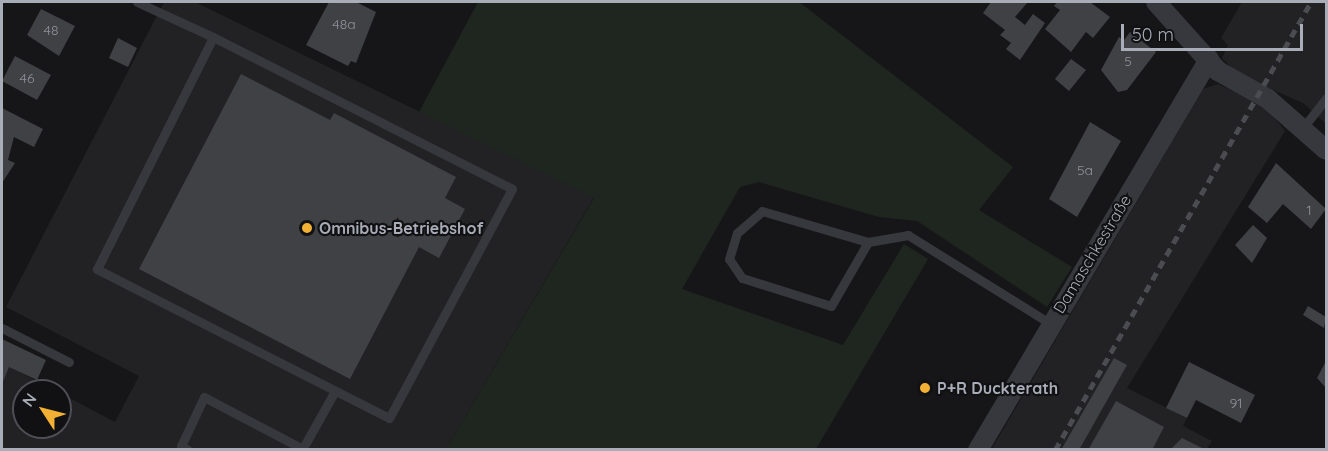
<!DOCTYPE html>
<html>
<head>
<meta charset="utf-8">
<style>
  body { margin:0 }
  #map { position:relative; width:1328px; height:451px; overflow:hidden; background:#161618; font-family:Quicksand,sans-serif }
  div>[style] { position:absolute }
  .built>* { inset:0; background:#222225 }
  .green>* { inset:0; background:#1e261f }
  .building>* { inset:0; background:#404145 }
  .service>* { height:9px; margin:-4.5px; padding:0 4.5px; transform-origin:4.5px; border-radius:4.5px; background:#37383d }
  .minor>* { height:20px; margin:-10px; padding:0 10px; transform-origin:10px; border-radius:10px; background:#37383d }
  .rail>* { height:4.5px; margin-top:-2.25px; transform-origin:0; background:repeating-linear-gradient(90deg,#4a4c52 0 8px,transparent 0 14px) }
  .dots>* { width:16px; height:16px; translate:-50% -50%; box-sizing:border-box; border:3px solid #111113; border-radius:50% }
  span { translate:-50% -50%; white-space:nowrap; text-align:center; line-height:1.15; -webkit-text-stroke:4.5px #111113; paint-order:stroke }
  .number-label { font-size:14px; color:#8e929b }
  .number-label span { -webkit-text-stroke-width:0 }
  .poi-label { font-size:16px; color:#a8adb8; font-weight:700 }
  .left { translate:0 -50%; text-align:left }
  .street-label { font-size:16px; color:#a8adb8 }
  .frame { position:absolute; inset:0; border:3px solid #a8adb8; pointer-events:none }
  .north { position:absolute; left:12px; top:379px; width:60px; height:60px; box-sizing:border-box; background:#111113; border:2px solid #4d4f55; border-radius:50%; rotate:306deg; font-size:16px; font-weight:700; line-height:24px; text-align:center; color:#a8adb8 }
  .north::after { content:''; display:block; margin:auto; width:21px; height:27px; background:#f2b134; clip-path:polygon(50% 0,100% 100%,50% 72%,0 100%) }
  .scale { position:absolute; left:1121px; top:24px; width:182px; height:27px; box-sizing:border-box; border:3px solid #a8adb8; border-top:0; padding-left:8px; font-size:18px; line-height:21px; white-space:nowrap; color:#a8adb8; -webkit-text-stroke:4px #111113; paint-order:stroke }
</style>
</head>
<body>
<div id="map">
  <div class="built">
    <i style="clip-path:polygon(164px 2px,195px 2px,594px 197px,446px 449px,2px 449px,2px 363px,56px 391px,24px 391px,24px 427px,60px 427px,60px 393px,115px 422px,139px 376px,6px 307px)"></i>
    <i style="clip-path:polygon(1242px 2px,1326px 2px,1326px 124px,1303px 103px,1239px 75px,1222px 58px,1228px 45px,1221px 38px)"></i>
    <i style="clip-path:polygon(1218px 84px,1264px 105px,1285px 131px,1127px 388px,1187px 418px,1183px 426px,1212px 441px,1207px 449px,991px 450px,1203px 89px)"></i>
  </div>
  <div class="green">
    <i style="clip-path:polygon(478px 2px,799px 2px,1013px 167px,979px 210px,1072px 267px,1047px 307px,917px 221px,879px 217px,759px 182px,740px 187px,682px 289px,843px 345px,904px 244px,928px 259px,816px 449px,446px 449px,594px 198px,419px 112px)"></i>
  </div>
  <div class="building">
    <i style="clip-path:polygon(329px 2px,356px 2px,376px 12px,356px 63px,351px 61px,348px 66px,306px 45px)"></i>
    <i style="clip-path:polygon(991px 2px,1028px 2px,1015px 17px,1025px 25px,1033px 14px,1045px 23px,1020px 60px,1006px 49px,1011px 43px,1000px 35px,1005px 30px,983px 13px)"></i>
    <i style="clip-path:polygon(1057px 2px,1090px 2px,1110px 17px,1093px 38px,1086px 32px,1071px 52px,1045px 29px,1060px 10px,1054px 6px)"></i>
    <i style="clip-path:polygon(41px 9px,75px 26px,59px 56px,27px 35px)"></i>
    <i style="clip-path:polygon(1130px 32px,1156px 52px,1127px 90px,1118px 92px,1101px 70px,1119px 37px,1124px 40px)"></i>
    <i style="clip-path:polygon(118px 38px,137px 48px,128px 67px,109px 58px)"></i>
    <i style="clip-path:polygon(15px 56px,51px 75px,37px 100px,2px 81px)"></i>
    <i style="clip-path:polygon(1071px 59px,1086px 70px,1069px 91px,1055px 79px)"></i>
    <i style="clip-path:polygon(241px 74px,330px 120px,334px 113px,456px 177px,445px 198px,465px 209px,439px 258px,419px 247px,350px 379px,139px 269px)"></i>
    <i style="clip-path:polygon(2px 108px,43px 129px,34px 147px,14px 137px,8px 160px,15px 163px,2px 183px)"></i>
    <i style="clip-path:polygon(1090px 122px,1121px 141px,1077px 217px,1049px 199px)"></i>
    <i style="clip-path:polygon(1276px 163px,1326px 209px,1311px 229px,1283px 204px,1267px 223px,1248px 207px)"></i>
    <i style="clip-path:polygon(1253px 225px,1267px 238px,1252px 263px,1235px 245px)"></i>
    <i style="clip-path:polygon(1308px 306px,1326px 317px,1324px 328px,1303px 315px)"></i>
    <i style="clip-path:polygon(2px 339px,46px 360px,37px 380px,9px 367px,2px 384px)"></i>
    <i style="clip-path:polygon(1114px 358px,1127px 365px,1079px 450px,1061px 450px)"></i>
    <i style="clip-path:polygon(1326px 361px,1326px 388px,1317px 378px)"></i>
    <i style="clip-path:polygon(1189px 362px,1255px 395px,1241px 423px,1196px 400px,1187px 418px,1166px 408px)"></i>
    <i style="clip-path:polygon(1116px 401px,1164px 427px,1152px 450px,1088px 450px)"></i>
    <i style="clip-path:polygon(1182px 438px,1206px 450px,1170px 450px)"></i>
  </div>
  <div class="service">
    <i style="left:137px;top:2px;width:84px;rotate:24.7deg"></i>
    <i style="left:213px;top:37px;width:335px;rotate:26.9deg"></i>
    <i style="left:512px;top:189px;width:260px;rotate:118.2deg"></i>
    <i style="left:389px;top:418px;width:328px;rotate:-153deg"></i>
    <i style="left:97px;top:269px;width:259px;rotate:-63.4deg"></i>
    <i style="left:1302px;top:129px;width:39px;rotate:-52deg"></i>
    <i style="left:868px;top:242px;width:74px;rotate:120deg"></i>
    <i style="left:831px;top:306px;width:93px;rotate:-162.5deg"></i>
    <i style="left:742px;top:278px;width:23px;rotate:-124deg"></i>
    <i style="left:729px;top:259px;width:27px;rotate:-73deg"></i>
    <i style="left:737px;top:233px;width:33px;rotate:-41deg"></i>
    <i style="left:762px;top:211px;width:110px;rotate:16.3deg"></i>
    <i style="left:868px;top:242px;width:41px;rotate:-9.9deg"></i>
    <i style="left:908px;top:235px;width:168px;rotate:31.9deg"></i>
    <i style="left:2px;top:328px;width:75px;rotate:26.9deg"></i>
    <i style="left:303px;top:448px;width:65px;rotate:-60.7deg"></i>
    <i style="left:188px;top:450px;width:8px;rotate:-150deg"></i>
    <i style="left:181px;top:446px;width:54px;rotate:-64.9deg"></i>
    <i style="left:204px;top:397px;width:114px;rotate:27.7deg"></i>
  </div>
  <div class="minor">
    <i style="left:1156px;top:2px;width:93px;rotate:48.1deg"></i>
    <i style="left:1218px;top:71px;width:57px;rotate:29.2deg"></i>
    <i style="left:1268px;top:99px;width:77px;rotate:41.3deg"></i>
    <i style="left:978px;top:450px;width:454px;rotate:-59.4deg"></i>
  </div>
  <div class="rail">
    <i style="left:1055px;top:450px;width:516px;rotate:-60.26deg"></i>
  </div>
  <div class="dots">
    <i style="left:307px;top:228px;background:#f2b134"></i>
    <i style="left:925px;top:388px;background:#f2b134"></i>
  </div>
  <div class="number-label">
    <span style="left:344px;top:24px">48a</span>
    <span style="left:51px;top:30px">48</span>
    <span style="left:1128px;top:61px">5</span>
    <span style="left:27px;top:78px">46</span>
    <span style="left:1085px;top:170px">5a</span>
    <span style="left:1309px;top:210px">1</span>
    <span style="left:1236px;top:403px">91</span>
  </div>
  <div class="poi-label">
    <span class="left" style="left:319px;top:228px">Omnibus-Betriebshof</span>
    <span class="left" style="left:937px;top:388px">P+R Duckterath</span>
  </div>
  <div class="street-label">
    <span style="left:1092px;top:254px;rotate:-59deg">Damaschkestraße</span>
  </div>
  <div class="frame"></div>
  <div class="north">N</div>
  <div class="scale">50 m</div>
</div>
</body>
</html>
